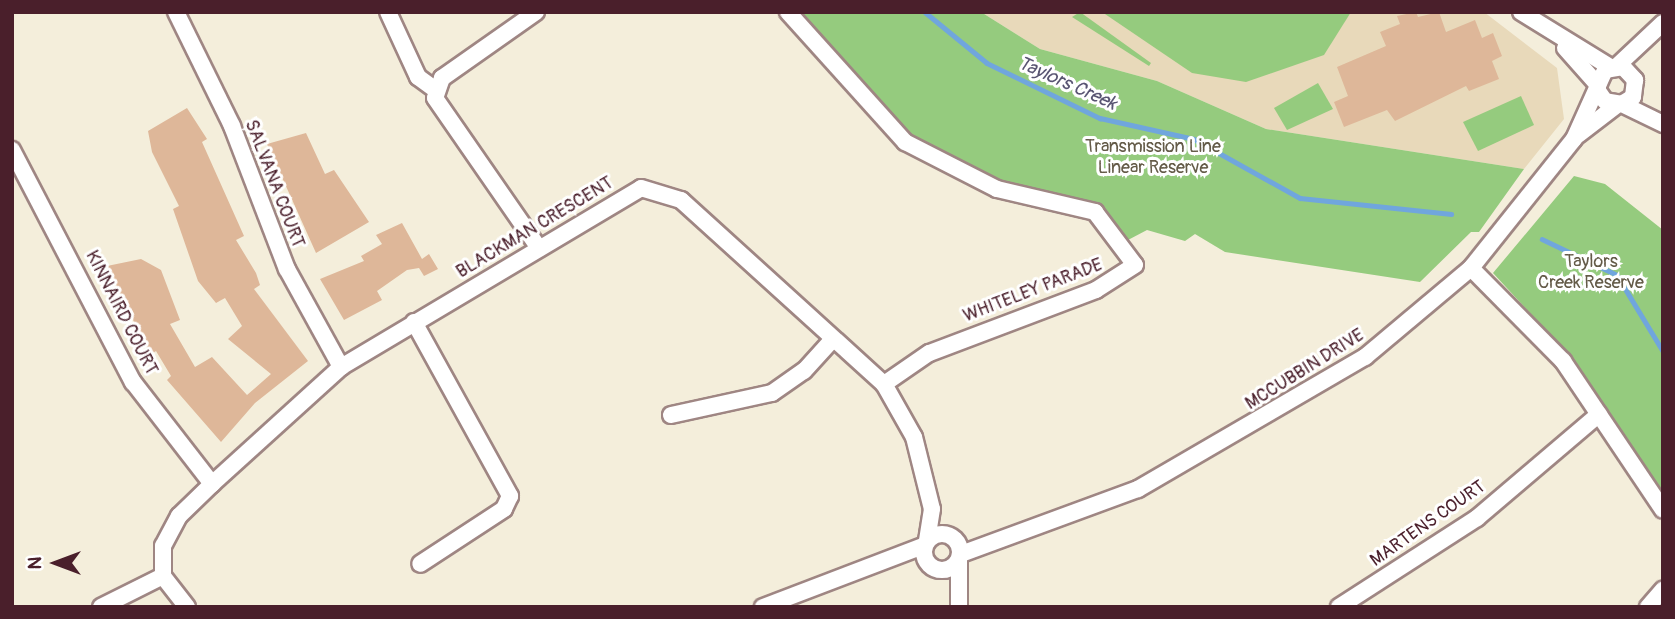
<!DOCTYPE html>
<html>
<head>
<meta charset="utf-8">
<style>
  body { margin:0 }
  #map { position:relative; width:1675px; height:619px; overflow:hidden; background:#f4eedb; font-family:Pangolin,sans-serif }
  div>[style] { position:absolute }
  .built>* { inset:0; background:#e8d9ba }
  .green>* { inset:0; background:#95cb7e }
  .stream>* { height:4.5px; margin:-2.25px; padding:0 2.25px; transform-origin:2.25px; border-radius:2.25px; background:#70a6dd }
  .building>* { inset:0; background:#deb799 }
  .roads { filter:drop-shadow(2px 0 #9f8683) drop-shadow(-2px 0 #9f8683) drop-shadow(0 2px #9f8683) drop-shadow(0 -2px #9f8683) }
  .minor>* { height:16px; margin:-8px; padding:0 8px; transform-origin:8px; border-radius:8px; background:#fff }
  .minor>.ring { margin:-8px; padding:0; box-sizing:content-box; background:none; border:16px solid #fff; border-radius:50% }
  span { translate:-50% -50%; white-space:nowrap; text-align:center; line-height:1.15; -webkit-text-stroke:6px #fff; paint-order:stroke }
  .park-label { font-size:18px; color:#645b48 }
  .street-label { font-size:18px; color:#4a1f2b }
  .water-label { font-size:19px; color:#595572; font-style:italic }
  .frame { position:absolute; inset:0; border:14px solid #4a1f2b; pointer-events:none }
  .north { position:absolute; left:21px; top:528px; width:70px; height:70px; -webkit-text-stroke:5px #fff; paint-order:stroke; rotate:270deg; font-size:19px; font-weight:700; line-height:28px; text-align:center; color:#4a1f2b }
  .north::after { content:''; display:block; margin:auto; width:24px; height:32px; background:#4a1f2b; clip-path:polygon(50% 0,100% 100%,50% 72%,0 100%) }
</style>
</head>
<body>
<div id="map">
  <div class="built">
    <i style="clip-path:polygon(981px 12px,1484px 12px,1557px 68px,1564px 119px,1524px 169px,1266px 129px,1157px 81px,1040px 49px)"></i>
  </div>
  <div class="green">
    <i style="clip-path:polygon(798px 12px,981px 12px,1040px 49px,1157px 81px,1266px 129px,1524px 169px,1479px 232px,1471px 232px,1420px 282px,1225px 252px,1195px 234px,1185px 241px,1147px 230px,1128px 240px,1094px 204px,998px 181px,916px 142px)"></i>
    <i style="clip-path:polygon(1080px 12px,1151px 63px,1149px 66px,1072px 17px)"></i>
    <i style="clip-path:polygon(1102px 12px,1351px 12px,1324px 55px,1246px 82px,1192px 73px)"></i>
    <i style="clip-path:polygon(1318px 83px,1333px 109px,1287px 130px,1274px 108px)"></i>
    <i style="clip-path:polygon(1521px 96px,1534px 125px,1478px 151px,1463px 122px)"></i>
    <i style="clip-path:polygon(1574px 176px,1605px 184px,1663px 230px,1663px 500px,1577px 364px,1493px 273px)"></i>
  </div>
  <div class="stream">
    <i style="left:925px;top:12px;width:80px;rotate:39.4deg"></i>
    <i style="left:987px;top:63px;width:126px;rotate:26deg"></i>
    <i style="left:1100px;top:118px;width:96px;rotate:12.6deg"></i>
    <i style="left:1194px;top:139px;width:121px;rotate:29.1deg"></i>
    <i style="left:1300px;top:198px;width:152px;rotate:6deg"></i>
    <i style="left:1542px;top:239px;width:83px;rotate:25.6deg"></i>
    <i style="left:1617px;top:275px;width:89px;rotate:58.8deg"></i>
  </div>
  <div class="building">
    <i style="clip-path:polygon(1416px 12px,1418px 17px,1439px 12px,1446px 32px,1475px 20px,1482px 38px,1493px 33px,1502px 56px,1492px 61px,1499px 79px,1469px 91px,1466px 86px,1395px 121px,1387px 110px,1344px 127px,1334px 102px,1348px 96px,1337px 67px,1386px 46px,1380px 32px,1400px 24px,1397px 16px)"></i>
    <i style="clip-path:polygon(187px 108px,207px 139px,202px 142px,244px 236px,236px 240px,256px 273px,260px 285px,254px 289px,308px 361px,255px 403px,221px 442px,167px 380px,171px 376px,156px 351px,150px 355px,107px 266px,141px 259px,161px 270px,180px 320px,170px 324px,195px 367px,212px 357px,247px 395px,271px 374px,228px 339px,242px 326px,225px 298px,216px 303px,198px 281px,173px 209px,179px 206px,152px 152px,148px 131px)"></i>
    <i style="clip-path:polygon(306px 133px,325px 174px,334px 170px,369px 222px,316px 253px,267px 144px)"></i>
    <i style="clip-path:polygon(402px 223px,422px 259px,429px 254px,438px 269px,424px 276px,419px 268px,407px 270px,377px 291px,382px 300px,344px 320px,320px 279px,364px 261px,361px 256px,382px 244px,376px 235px)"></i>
  </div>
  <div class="roads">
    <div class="minor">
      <i style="left:176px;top:12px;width:127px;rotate:63.8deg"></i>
      <i style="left:232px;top:126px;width:153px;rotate:69deg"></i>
      <i style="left:287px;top:269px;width:112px;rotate:61.1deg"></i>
      <i style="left:388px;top:12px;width:72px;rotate:65.2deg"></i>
      <i style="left:418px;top:77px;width:22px;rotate:36deg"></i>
      <i style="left:536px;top:12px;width:115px;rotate:144.9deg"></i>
      <i style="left:442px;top:78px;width:21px;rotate:109deg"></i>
      <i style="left:435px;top:98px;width:183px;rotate:55.3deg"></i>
      <i style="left:788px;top:12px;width:175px;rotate:48deg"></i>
      <i style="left:905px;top:142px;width:103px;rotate:27.1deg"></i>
      <i style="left:997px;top:189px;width:101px;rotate:13.2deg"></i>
      <i style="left:1095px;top:212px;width:66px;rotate:53deg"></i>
      <i style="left:1135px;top:265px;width:46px;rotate:147.3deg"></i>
      <i style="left:1096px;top:290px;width:178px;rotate:159.3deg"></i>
      <i style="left:929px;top:353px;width:55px;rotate:145.4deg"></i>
      <i style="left:1521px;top:12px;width:105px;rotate:31.7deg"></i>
      <i style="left:1565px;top:48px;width:50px;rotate:48.3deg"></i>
      <i style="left:1617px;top:66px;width:63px;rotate:-43.1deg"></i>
      <i style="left:1622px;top:104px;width:46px;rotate:26deg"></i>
      <i style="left:1578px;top:135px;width:49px;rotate:-37.6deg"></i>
      <i style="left:12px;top:150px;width:262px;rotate:62.5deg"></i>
      <i style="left:133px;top:382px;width:129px;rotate:52.2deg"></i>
      <i style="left:1471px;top:268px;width:131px;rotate:45.3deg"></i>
      <i style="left:1563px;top:361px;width:179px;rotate:56.1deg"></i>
      <i style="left:414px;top:322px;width:199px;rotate:61.1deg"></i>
      <i style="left:510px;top:496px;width:14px;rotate:115deg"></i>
      <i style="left:504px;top:509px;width:100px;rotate:146.8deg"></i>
      <i style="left:671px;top:415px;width:103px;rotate:-12.3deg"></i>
      <i style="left:772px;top:393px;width:39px;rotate:-35deg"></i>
      <i style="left:804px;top:371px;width:43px;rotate:-47.8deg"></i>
      <i class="ring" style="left:924px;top:534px;width:20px;height:20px"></i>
      <i style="left:961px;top:554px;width:189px;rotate:-20.2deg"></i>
      <i style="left:1138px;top:489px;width:263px;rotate:-30.2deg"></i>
      <i style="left:1365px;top:357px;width:138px;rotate:-40deg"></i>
      <i style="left:1471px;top:268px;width:165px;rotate:-51.4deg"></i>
      <i style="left:1574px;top:139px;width:76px;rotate:-65.8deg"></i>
      <i style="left:1605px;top:70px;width:18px;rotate:-9deg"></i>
      <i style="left:1623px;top:67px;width:18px;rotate:47deg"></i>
      <i style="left:1635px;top:80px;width:17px;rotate:97deg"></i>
      <i style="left:1633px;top:97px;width:13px;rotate:148deg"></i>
      <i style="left:1622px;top:104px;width:17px;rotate:-170deg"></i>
      <i style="left:1605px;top:101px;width:12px;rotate:-125deg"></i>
      <i style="left:959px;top:559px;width:48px;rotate:90deg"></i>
      <i style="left:101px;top:607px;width:69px;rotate:-26.6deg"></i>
      <i style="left:187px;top:607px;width:39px;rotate:-128deg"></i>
      <i style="left:163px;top:576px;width:30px;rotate:-90deg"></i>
      <i style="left:163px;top:546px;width:34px;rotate:-62deg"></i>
      <i style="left:179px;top:516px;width:46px;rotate:-44.1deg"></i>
      <i style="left:212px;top:484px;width:174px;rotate:-42.2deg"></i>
      <i style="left:341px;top:367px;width:349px;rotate:-30.8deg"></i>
      <i style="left:641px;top:188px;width:42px;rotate:16.7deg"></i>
      <i style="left:681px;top:200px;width:274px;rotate:42.2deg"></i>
      <i style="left:884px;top:384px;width:61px;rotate:60.5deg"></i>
      <i style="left:914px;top:437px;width:74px;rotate:76deg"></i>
      <i style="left:932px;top:509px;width:31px;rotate:99deg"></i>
      <i style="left:763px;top:607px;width:173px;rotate:-20.9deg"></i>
      <i style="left:1339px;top:607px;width:164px;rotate:-32.8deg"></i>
      <i style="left:1477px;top:518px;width:160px;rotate:-40.4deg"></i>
      <i style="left:1648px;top:607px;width:23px;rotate:-49deg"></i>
    </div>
  </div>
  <div class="park-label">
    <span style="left:1153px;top:158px">Transmission Line<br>Linear Reserve</span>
    <span style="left:1591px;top:273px">Taylors<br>Creek Reserve</span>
  </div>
  <div class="street-label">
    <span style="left:274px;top:184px;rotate:69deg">SALVANA COURT</span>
    <span style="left:535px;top:228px;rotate:-31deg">BLACKMAN CRESCENT</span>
    <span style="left:1033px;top:291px;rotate:-21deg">WHITELEY PARADE</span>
    <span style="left:121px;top:313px;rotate:63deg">KINNAIRD COURT</span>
    <span style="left:1305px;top:370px;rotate:-32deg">MCCUBBIN DRIVE</span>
    <span style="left:1428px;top:524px;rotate:-35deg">MARTENS COURT</span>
  </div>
  <div class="water-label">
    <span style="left:1067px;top:84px;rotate:24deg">Taylors Creek</span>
  </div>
  <div class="frame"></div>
  <div class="north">N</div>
</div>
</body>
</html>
